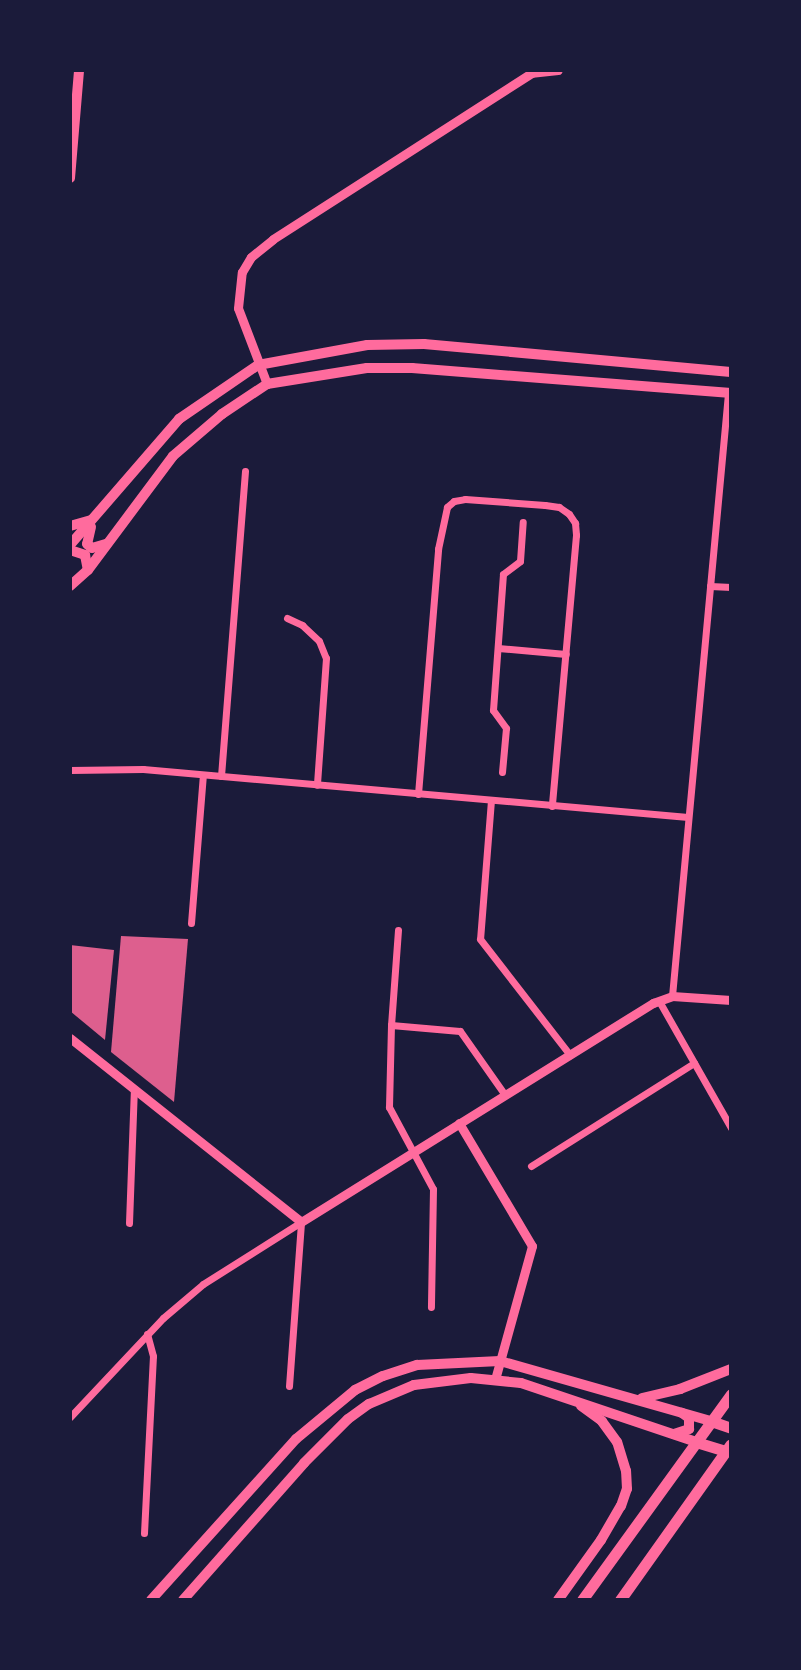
<!DOCTYPE html>
<html>
<head>
<meta charset="utf-8">
<style>
  body { margin:0 }
  #map { position:relative; width:801px; height:1670px; overflow:hidden; background:#1b1b3a; font-family:Rubik,sans-serif }
  div>[style] { position:absolute }
  .building>* { inset:0; background:#dd5f8e }
  .minor>* { height:7px; margin:-3.5px; padding:0 3.5px; transform-origin:3.5px; border-radius:3.5px; background:#ff6b9d }
  .tertiary>* { height:9px; margin:-4.5px; padding:0 4.5px; transform-origin:4.5px; border-radius:4.5px; background:#ff6b9d }
  .secondary>* { height:10px; margin:-5px; padding:0 5px; transform-origin:5px; border-radius:5px; background:#ff6b9d }
  .primary>* { height:11px; margin:-5.5px; padding:0 5.5px; transform-origin:5.5px; border-radius:5.5px; background:#ff6b9d }
  span { translate:-50% -50%; white-space:nowrap; text-align:center; line-height:1.15; -webkit-text-stroke:6px #1b1b3a; paint-order:stroke }
  .frame { position:absolute; inset:0; border:72px solid #1b1b3a; pointer-events:none }
</style>
</head>
<body>
<div id="map">
  <div class="building">
    <i style="clip-path:polygon(121px 936px,188px 939px,174px 1102px,111px 1052px)"></i>
    <i style="clip-path:polygon(70px 945px,114px 950px,105px 1040px,70px 1011px)"></i>
  </div>
  <div class="minor">
    <i style="left:710px;top:586px;width:21px;rotate:3deg"></i>
    <i style="left:287px;top:618px;width:17px;rotate:25deg"></i>
    <i style="left:302px;top:625px;width:23px;rotate:43deg"></i>
    <i style="left:319px;top:641px;width:18px;rotate:68deg"></i>
    <i style="left:326px;top:658px;width:127px;rotate:94.1deg"></i>
    <i style="left:498px;top:648px;width:68px;rotate:5deg"></i>
    <i style="left:70px;top:770px;width:73px;rotate:-0.8deg"></i>
    <i style="left:143px;top:769px;width:547px;rotate:5.03deg"></i>
    <i style="left:502px;top:772px;width:44px;rotate:-84.8deg"></i>
    <i style="left:506px;top:728px;width:22px;rotate:-126deg"></i>
    <i style="left:493px;top:710px;width:136px;rotate:-85.8deg"></i>
    <i style="left:503px;top:574px;width:21px;rotate:-37deg"></i>
    <i style="left:520px;top:561px;width:39px;rotate:-86deg"></i>
    <i style="left:221px;top:776px;width:306px;rotate:-85.5deg"></i>
    <i style="left:418px;top:794px;width:246px;rotate:-85.3deg"></i>
    <i style="left:438px;top:549px;width:43px;rotate:-77.9deg"></i>
    <i style="left:447px;top:507px;width:9px;rotate:-41deg"></i>
    <i style="left:454px;top:501px;width:11px;rotate:-10deg"></i>
    <i style="left:465px;top:499px;width:80px;rotate:4.3deg"></i>
    <i style="left:545px;top:505px;width:14px;rotate:8deg"></i>
    <i style="left:559px;top:507px;width:12px;rotate:35deg"></i>
    <i style="left:569px;top:514px;width:11px;rotate:56deg"></i>
    <i style="left:575px;top:523px;width:12px;rotate:85deg"></i>
    <i style="left:576px;top:535px;width:272px;rotate:95.1deg"></i>
    <i style="left:491px;top:800px;width:139px;rotate:94.5deg"></i>
    <i style="left:480px;top:939px;width:147px;rotate:52.2deg"></i>
    <i style="left:191px;top:923px;width:148px;rotate:-85.4deg"></i>
    <i style="left:398px;top:930px;width:95px;rotate:94.2deg"></i>
    <i style="left:391px;top:1025px;width:69px;rotate:5deg"></i>
    <i style="left:460px;top:1031px;width:78px;rotate:54.9deg"></i>
    <i style="left:672px;top:996px;width:606px;rotate:-84.69deg"></i>
    <i style="left:659px;top:1001px;width:146px;rotate:60.4deg"></i>
    <i style="left:391px;top:1025px;width:82px;rotate:91.4deg"></i>
    <i style="left:389px;top:1107px;width:93px;rotate:61.8deg"></i>
    <i style="left:433px;top:1189px;width:118px;rotate:91deg"></i>
    <i style="left:531px;top:1166px;width:193px;rotate:-32.3deg"></i>
    <i style="left:129px;top:1223px;width:134px;rotate:-87.9deg"></i>
    <i style="left:289px;top:1386px;width:164px;rotate:-85.8deg"></i>
    <i style="left:70px;top:1417px;width:136px;rotate:-46.8deg"></i>
    <i style="left:163px;top:1318px;width:52px;rotate:-40.4deg"></i>
    <i style="left:203px;top:1284px;width:116px;rotate:-32.3deg"></i>
    <i style="left:144px;top:1533px;width:177px;rotate:-87.1deg"></i>
    <i style="left:153px;top:1356px;width:23px;rotate:-105deg"></i>
  </div>
  <div class="tertiary">
    <i style="left:530px;top:73px;width:28px;rotate:-6deg"></i>
    <i style="left:267px;top:384px;width:81px;rotate:-110.9deg"></i>
    <i style="left:238px;top:308px;width:36px;rotate:-84deg"></i>
    <i style="left:242px;top:272px;width:17px;rotate:-59deg"></i>
    <i style="left:251px;top:257px;width:28px;rotate:-39deg"></i>
    <i style="left:273px;top:239px;width:313px;rotate:-32.7deg"></i>
    <i style="left:70px;top:1038px;width:295px;rotate:38.5deg"></i>
    <i style="left:301px;top:1222px;width:415px;rotate:-31.9deg"></i>
    <i style="left:653px;top:1003px;width:20px;rotate:-20deg"></i>
    <i style="left:672px;top:996px;width:59px;rotate:3.9deg"></i>
    <i style="left:459px;top:1123px;width:143px;rotate:59.3deg"></i>
    <i style="left:532px;top:1246px;width:138px;rotate:105.5deg"></i>
  </div>
  <div class="secondary">
    <i style="left:70px;top:178px;width:108px;rotate:-85.2deg"></i>
    <i style="left:70px;top:526px;width:22px;rotate:-16deg"></i>
    <i style="left:91px;top:527px;width:17px;rotate:103deg"></i>
    <i style="left:87px;top:544px;width:6px;rotate:39deg"></i>
    <i style="left:92px;top:548px;width:15px;rotate:-16deg"></i>
    <i style="left:70px;top:545px;width:167px;rotate:-49.1deg"></i>
    <i style="left:179px;top:419px;width:96px;rotate:-34.4deg"></i>
    <i style="left:258px;top:365px;width:111px;rotate:-10.4deg"></i>
    <i style="left:367px;top:345px;width:57px;rotate:-1deg"></i>
    <i style="left:424px;top:344px;width:308px;rotate:5.2deg"></i>
    <i style="left:70px;top:550px;width:16px;rotate:18deg"></i>
    <i style="left:85px;top:555px;width:15px;rotate:79deg"></i>
    <i style="left:70px;top:586px;width:24px;rotate:-42deg"></i>
    <i style="left:88px;top:570px;width:142px;rotate:-53.3deg"></i>
    <i style="left:173px;top:456px;width:65px;rotate:-40.6deg"></i>
    <i style="left:222px;top:414px;width:54px;rotate:-33.7deg"></i>
    <i style="left:267px;top:384px;width:101px;rotate:-9.1deg"></i>
    <i style="left:367px;top:368px;width:45px"></i>
    <i style="left:412px;top:368px;width:320px;rotate:4.5deg"></i>
    <i style="left:642px;top:1398px;width:39px;rotate:-13deg"></i>
    <i style="left:680px;top:1389px;width:55px;rotate:-21.4deg"></i>
    <i style="left:674px;top:1434px;width:16px;rotate:-18deg"></i>
    <i style="left:689px;top:1429px;width:11px;rotate:-90deg"></i>
    <i style="left:689px;top:1418px;width:9px;rotate:-144deg"></i>
    <i style="left:151px;top:1600px;width:217px;rotate:-48deg"></i>
    <i style="left:296px;top:1439px;width:77px;rotate:-39.7deg"></i>
    <i style="left:355px;top:1390px;width:31px;rotate:-27deg"></i>
    <i style="left:383px;top:1376px;width:36px;rotate:-18deg"></i>
    <i style="left:417px;top:1365px;width:83px;rotate:-2.8deg"></i>
    <i style="left:500px;top:1361px;width:219px;rotate:15.9deg"></i>
    <i style="left:183px;top:1600px;width:183px;rotate:-48.5deg"></i>
    <i style="left:304px;top:1463px;width:62px;rotate:-45deg"></i>
    <i style="left:348px;top:1419px;width:26px;rotate:-36deg"></i>
    <i style="left:369px;top:1404px;width:49px;rotate:-22.9deg"></i>
    <i style="left:414px;top:1385px;width:57px;rotate:-7deg"></i>
    <i style="left:471px;top:1378px;width:50px;rotate:5.7deg"></i>
    <i style="left:521px;top:1383px;width:185px;rotate:18.6deg"></i>
    <i style="left:558px;top:1600px;width:74px;rotate:-54.4deg"></i>
    <i style="left:601px;top:1540px;width:39px;rotate:-60deg"></i>
    <i style="left:621px;top:1506px;width:18px;rotate:-71deg"></i>
    <i style="left:627px;top:1489px;width:18px;rotate:-93deg"></i>
    <i style="left:626px;top:1471px;width:30px;rotate:-107deg"></i>
    <i style="left:617px;top:1442px;width:26px;rotate:-126deg"></i>
    <i style="left:602px;top:1421px;width:26px;rotate:-144deg"></i>
  </div>
  <div class="primary">
    <i style="left:711px;top:1421px;width:21px;rotate:19deg"></i>
    <i style="left:696px;top:1442px;width:30px;rotate:17deg"></i>
    <i style="left:582px;top:1600px;width:254px;rotate:-54.1deg"></i>
    <i style="left:620px;top:1600px;width:191px;rotate:-54.6deg"></i>
  </div>
  <div class="frame"></div>
</div>
</body>
</html>
